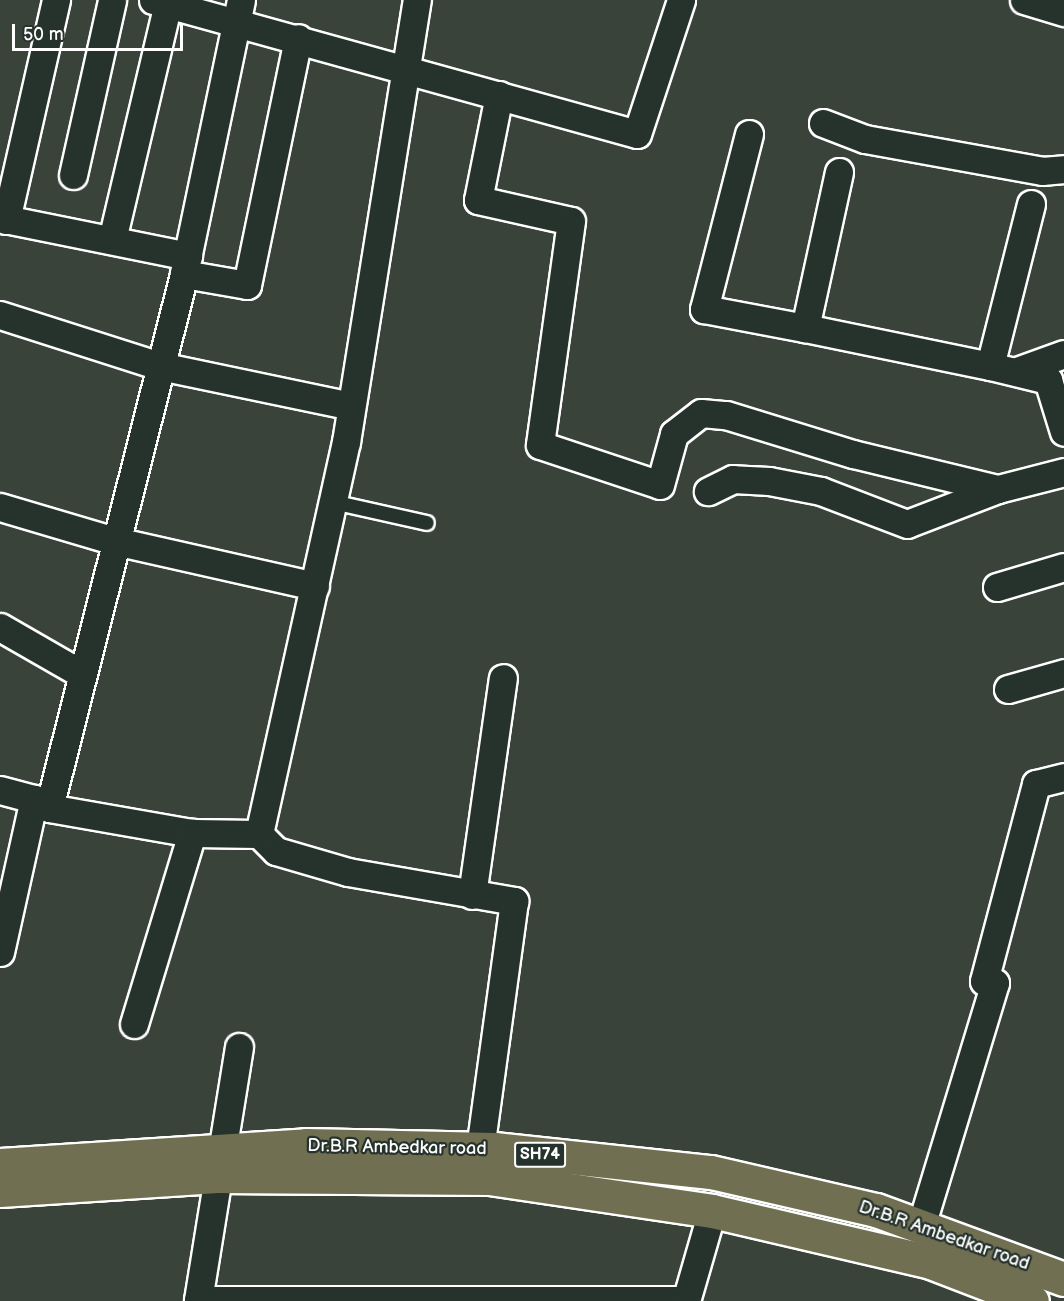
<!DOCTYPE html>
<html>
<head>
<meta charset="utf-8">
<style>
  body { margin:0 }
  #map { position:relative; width:1064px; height:1301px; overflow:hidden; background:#3a4339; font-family:"Balsamiq Sans",sans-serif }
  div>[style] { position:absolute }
  .roads { filter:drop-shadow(2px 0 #fff) drop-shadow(-2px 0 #fff) drop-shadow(0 2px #fff) drop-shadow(0 -2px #fff) }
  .lane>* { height:14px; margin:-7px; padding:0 7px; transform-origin:7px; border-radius:7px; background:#26332d }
  .street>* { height:27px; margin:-13.5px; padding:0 13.5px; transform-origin:13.5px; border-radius:13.5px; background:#26332d }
  .primary>* { height:33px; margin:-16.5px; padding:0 16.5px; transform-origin:16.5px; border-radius:16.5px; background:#706f52 }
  span { translate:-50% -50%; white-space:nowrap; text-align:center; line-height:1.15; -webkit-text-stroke:4.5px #26332d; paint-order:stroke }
  .shield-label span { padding:2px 4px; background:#26332d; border:2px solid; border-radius:4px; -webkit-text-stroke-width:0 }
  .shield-label { font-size:16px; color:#fff; font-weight:700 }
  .street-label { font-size:18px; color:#fff }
  .scale { position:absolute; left:12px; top:24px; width:171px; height:27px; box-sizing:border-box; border:3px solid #fff; border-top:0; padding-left:8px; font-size:18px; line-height:21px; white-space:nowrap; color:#fff; -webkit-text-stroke:4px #26332d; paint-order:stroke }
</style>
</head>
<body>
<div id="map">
  <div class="roads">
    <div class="lane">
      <i style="left:333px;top:502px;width:96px;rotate:12.6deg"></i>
    </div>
    <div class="street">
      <i style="left:153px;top:0;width:502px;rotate:15.48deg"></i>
      <i style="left:637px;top:134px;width:141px;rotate:-71.8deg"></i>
      <i style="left:241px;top:0;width:280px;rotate:101.8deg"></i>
      <i style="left:184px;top:274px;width:64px;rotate:9.9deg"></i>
      <i style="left:247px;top:285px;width:252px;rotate:-78.3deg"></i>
      <i style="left:1024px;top:0;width:42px;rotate:16.7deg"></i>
      <i style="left:499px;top:95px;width:107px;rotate:101.3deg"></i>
      <i style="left:478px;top:200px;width:95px;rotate:12.7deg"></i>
      <i style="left:571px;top:221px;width:226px;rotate:97.9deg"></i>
      <i style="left:540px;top:445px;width:126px;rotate:18.4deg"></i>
      <i style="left:660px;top:485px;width:53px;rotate:-74.6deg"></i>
      <i style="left:674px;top:434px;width:34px;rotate:-38deg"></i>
      <i style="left:701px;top:413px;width:25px;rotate:5deg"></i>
      <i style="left:726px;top:415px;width:133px;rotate:17.1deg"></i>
      <i style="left:853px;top:454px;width:149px;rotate:13.6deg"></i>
      <i style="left:998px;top:489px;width:97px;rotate:159deg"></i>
      <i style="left:907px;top:524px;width:92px;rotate:-159deg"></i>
      <i style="left:821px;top:491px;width:53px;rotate:-169.1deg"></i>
      <i style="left:769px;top:481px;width:36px;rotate:-177deg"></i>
      <i style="left:733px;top:479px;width:28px;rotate:154deg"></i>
      <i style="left:823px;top:123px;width:45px;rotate:20.9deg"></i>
      <i style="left:865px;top:139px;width:180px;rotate:10.2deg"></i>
      <i style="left:1042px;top:171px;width:22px;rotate:-5deg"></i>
      <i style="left:749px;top:134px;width:181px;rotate:104.4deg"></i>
      <i style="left:704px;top:309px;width:103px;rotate:10.7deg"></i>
      <i style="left:839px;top:172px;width:160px;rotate:102.3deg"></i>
      <i style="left:805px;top:328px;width:189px;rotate:11.6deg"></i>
      <i style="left:73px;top:175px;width:179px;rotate:-77.4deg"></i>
      <i style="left:1031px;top:204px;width:167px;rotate:104.2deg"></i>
      <i style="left:990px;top:366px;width:60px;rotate:13.6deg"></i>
      <i style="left:1048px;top:380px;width:54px;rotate:72.9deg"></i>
      <i style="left:0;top:218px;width:192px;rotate:11.4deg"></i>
      <i style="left:6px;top:220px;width:226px;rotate:-77.2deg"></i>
      <i style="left:112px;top:240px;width:243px;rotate:-76.7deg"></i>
      <i style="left:0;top:315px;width:168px;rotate:17.7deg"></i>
      <i style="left:160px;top:366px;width:195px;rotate:11.8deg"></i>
      <i style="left:1017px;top:371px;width:50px;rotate:-19.9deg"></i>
      <i style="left:998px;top:489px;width:68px;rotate:-14.4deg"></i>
      <i style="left:0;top:507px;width:120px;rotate:16.5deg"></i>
      <i style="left:115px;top:541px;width:205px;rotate:12.7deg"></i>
      <i style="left:997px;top:587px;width:70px;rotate:-16.6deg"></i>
      <i style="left:0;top:627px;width:92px;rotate:29.9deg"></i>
      <i style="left:1008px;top:689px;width:58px;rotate:-15.9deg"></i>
      <i style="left:0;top:790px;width:35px;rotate:15deg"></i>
      <i style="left:49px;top:808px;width:145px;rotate:9.9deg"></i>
      <i style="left:259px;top:834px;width:24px;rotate:45deg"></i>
      <i style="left:276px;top:851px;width:75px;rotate:16.3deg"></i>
      <i style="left:348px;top:872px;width:169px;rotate:9.9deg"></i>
      <i style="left:514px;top:901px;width:250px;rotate:97.8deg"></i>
      <i style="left:472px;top:895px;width:219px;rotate:-81.9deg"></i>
      <i style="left:0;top:952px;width:157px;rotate:-77.5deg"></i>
      <i style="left:34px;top:799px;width:17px;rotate:31deg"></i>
      <i style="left:49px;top:808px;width:551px;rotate:-75.81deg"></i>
      <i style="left:134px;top:1024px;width:200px;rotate:-73.1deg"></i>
      <i style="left:192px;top:833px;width:67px;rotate:0.9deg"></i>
      <i style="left:259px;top:834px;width:402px;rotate:-77.5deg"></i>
      <i style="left:346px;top:442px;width:448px;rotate:-80.9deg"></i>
      <i style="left:239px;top:1047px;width:256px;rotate:99.2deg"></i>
      <i style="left:198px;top:1300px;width:488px"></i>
      <i style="left:921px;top:1226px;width:254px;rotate:-73.1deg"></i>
      <i style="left:995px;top:983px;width:11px;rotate:-170deg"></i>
      <i style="left:984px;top:981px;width:204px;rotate:-75.2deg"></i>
      <i style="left:1036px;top:784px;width:29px;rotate:-14deg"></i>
      <i style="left:686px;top:1301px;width:94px;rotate:-73.9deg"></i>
    </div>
    <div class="primary">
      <i style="left:0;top:1165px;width:307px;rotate:-3.7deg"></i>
      <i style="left:306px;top:1145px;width:188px;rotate:1.2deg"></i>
      <i style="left:494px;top:1149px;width:218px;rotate:6.1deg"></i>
      <i style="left:711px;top:1172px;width:169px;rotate:13deg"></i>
      <i style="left:876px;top:1210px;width:200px;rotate:20.2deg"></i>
      <i style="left:0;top:1190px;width:217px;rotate:-3.7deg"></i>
      <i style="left:217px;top:1176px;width:272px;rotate:0.4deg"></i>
      <i style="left:489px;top:1178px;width:225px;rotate:8.4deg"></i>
      <i style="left:712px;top:1211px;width:225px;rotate:13.1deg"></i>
      <i style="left:931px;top:1262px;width:108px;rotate:21.1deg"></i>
    </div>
  </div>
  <div class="shield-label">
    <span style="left:540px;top:1155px">SH74</span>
  </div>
  <div class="street-label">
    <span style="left:397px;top:1148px;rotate:1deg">Dr.B.R Ambedkar road</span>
    <span style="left:944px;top:1236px;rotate:19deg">Dr.B.R Ambedkar road</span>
  </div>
  <div class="scale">50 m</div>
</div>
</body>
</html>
